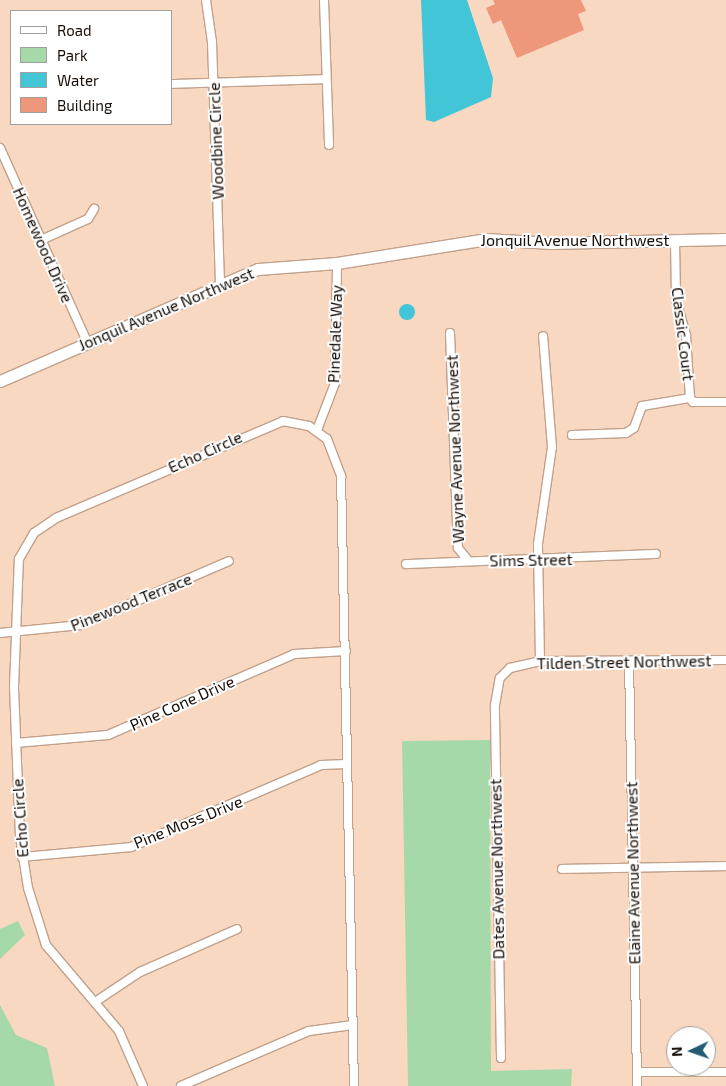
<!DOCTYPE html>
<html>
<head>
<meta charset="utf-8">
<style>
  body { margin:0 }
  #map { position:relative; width:726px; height:1086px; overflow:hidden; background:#f9d8c2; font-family:"Exo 2",sans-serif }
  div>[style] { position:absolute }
  .green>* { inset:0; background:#a6d9aa }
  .water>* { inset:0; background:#42c6d7 }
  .round { border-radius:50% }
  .building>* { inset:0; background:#ef977b }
  .roads { filter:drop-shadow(1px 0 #c0a18c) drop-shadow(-1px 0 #c0a18c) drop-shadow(0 1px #c0a18c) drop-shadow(0 -1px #c0a18c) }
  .street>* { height:8px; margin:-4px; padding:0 4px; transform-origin:4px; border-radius:4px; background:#fff }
  .secondary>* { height:11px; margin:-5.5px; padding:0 5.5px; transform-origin:5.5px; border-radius:5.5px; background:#fff }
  span { translate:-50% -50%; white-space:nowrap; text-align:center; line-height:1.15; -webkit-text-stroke:4px #fff; paint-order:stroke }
  .street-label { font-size:16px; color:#170d06 }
  .legend { position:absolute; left:10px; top:10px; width:162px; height:115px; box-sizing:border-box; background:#fff; border:1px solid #a29e9b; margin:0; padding:6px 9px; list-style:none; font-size:15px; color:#170d06 }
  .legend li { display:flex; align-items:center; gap:10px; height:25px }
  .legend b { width:25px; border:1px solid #a29e9b }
  .north { position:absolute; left:666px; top:1026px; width:50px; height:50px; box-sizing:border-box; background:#fff; border:1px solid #a29e9b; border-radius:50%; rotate:267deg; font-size:14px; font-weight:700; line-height:20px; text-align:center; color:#170d06 }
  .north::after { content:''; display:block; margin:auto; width:18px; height:22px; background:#245c76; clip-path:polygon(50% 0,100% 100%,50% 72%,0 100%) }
</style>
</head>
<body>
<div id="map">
  <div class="green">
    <i style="clip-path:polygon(490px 740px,491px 1071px,572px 1069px,571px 1086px,408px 1086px,402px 741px)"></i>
    <i style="clip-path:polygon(18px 921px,25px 935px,0 959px,0 929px)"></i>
    <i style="clip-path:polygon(0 1005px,16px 1035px,47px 1048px,55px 1086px,0 1086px)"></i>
  </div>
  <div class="water">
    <i style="clip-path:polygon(421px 0,467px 0,493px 78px,491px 97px,434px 122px,426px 120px)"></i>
    <i class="round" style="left:399px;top:304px;width:16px;height:16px"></i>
  </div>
  <div class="building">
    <i style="clip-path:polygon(493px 0,581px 0,586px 11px,578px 14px,584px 30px,517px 58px,501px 20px,493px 24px,486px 8px,495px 4px)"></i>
  </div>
  <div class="roads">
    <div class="street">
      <i style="left:206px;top:0;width:42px;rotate:81.9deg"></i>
      <i style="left:212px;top:42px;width:241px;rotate:88.1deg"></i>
      <i style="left:324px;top:0;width:145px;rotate:88deg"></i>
      <i style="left:171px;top:84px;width:155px;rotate:-1.8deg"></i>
      <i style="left:0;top:148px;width:213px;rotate:65.8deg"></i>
      <i style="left:41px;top:240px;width:51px;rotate:-24.1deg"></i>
      <i style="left:88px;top:219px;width:12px;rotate:-59deg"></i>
      <i style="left:675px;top:240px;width:60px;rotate:89deg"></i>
      <i style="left:676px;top:300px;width:37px;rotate:74deg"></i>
      <i style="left:686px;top:336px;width:62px;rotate:86.3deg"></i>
      <i style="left:690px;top:398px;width:5px;rotate:53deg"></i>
      <i style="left:693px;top:402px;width:33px"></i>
      <i style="left:450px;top:333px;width:215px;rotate:87.9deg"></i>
      <i style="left:458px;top:548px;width:14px;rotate:51deg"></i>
      <i style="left:317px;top:430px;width:50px;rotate:-69deg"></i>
      <i style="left:335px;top:383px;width:120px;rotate:-89deg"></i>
      <i style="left:572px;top:435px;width:54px;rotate:-2.1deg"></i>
      <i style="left:626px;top:433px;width:9px;rotate:-32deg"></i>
      <i style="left:634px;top:428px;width:23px;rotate:-70deg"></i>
      <i style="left:642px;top:406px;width:49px;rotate:-9.5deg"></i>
      <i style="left:406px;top:564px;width:250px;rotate:-2.3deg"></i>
      <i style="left:0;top:633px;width:81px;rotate:-5.6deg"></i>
      <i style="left:81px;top:625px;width:161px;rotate:-23.4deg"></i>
      <i style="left:540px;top:661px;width:117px;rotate:-91deg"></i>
      <i style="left:538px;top:544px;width:98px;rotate:-81.8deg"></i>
      <i style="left:552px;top:447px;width:111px;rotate:-94.6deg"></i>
      <i style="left:629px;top:661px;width:425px;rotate:88.9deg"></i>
      <i style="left:16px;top:743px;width:92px;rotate:-5deg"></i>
      <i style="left:108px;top:735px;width:203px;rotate:-23.5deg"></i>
      <i style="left:294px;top:654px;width:52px;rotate:-3.3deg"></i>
      <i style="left:22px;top:857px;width:109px;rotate:-5.2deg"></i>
      <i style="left:131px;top:847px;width:207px;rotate:-23.3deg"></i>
      <i style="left:321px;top:765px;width:26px;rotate:-2deg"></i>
      <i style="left:562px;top:869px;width:164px;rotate:-1deg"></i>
      <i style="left:95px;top:1002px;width:54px;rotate:-33.7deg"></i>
      <i style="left:140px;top:972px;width:106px;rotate:-23.9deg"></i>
      <i style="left:501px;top:1058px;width:353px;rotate:-91deg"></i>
      <i style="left:495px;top:705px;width:27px;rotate:-80deg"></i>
      <i style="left:500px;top:678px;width:14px;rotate:-45deg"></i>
      <i style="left:510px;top:668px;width:31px;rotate:-13deg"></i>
      <i style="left:540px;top:661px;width:186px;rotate:-0.3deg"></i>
      <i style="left:637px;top:1072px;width:89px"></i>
      <i style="left:143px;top:1086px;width:60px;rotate:-113.6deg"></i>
      <i style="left:119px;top:1031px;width:113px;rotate:-130.3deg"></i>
      <i style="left:46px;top:945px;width:60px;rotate:-107.5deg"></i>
      <i style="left:28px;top:888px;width:52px;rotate:-98.9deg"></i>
      <i style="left:20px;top:837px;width:150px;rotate:-92.3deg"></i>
      <i style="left:14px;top:687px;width:128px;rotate:-87.8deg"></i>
      <i style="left:19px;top:559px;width:30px;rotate:-60deg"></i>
      <i style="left:34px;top:533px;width:27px;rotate:-34deg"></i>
      <i style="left:56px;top:518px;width:247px;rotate:-23.1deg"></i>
      <i style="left:283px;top:421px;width:26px;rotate:11deg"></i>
      <i style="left:309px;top:426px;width:22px;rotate:36deg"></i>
      <i style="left:327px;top:439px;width:40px;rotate:69deg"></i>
      <i style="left:341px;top:476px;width:610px;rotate:88.78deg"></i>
      <i style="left:181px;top:1086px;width:139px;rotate:-23.3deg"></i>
      <i style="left:309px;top:1031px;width:44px;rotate:-7.8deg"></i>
    </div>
    <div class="secondary">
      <i style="left:0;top:381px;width:281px;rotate:-23.5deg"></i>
      <i style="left:258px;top:269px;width:79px;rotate:-4.3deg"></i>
      <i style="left:337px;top:263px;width:152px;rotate:-9.1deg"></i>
      <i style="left:487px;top:239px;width:64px;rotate:3.6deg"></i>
      <i style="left:551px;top:243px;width:175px;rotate:-1.3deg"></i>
    </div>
  </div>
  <div class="street-label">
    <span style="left:216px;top:141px;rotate:-92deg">Woodbine Circle</span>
    <span style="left:575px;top:240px">Jonquil Avenue Northwest</span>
    <span style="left:43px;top:245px;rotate:66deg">Homewood Drive</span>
    <span style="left:166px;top:309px;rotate:-23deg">Jonquil Avenue Northwest</span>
    <span style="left:335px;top:334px;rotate:-88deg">Pinedale Way</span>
    <span style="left:683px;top:334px;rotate:83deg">Classic Court</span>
    <span style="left:455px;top:449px;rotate:-92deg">Wayne Avenue Northwest</span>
    <span style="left:205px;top:452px;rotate:-24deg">Echo Circle</span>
    <span style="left:531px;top:560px;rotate:-1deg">Sims Street</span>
    <span style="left:131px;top:602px;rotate:-22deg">Pinewood Terrace</span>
    <span style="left:624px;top:662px;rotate:-1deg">Tilden Street Northwest</span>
    <span style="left:182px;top:703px;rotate:-24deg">Pine Cone Drive</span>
    <span style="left:20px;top:818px;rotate:-94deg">Echo Circle</span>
    <span style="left:188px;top:822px;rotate:-22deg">Pine Moss Drive</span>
    <span style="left:497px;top:869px;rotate:-91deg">Dates Avenue Northwest</span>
    <span style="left:633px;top:873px;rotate:-91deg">Elaine Avenue Northwest</span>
  </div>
  <ul class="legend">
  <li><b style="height:6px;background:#fff"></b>Road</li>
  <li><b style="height:14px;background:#a6d9aa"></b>Park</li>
  <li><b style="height:14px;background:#42c6d7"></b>Water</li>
  <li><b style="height:14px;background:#ef977b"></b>Building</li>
  </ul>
  <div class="north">N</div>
</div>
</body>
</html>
